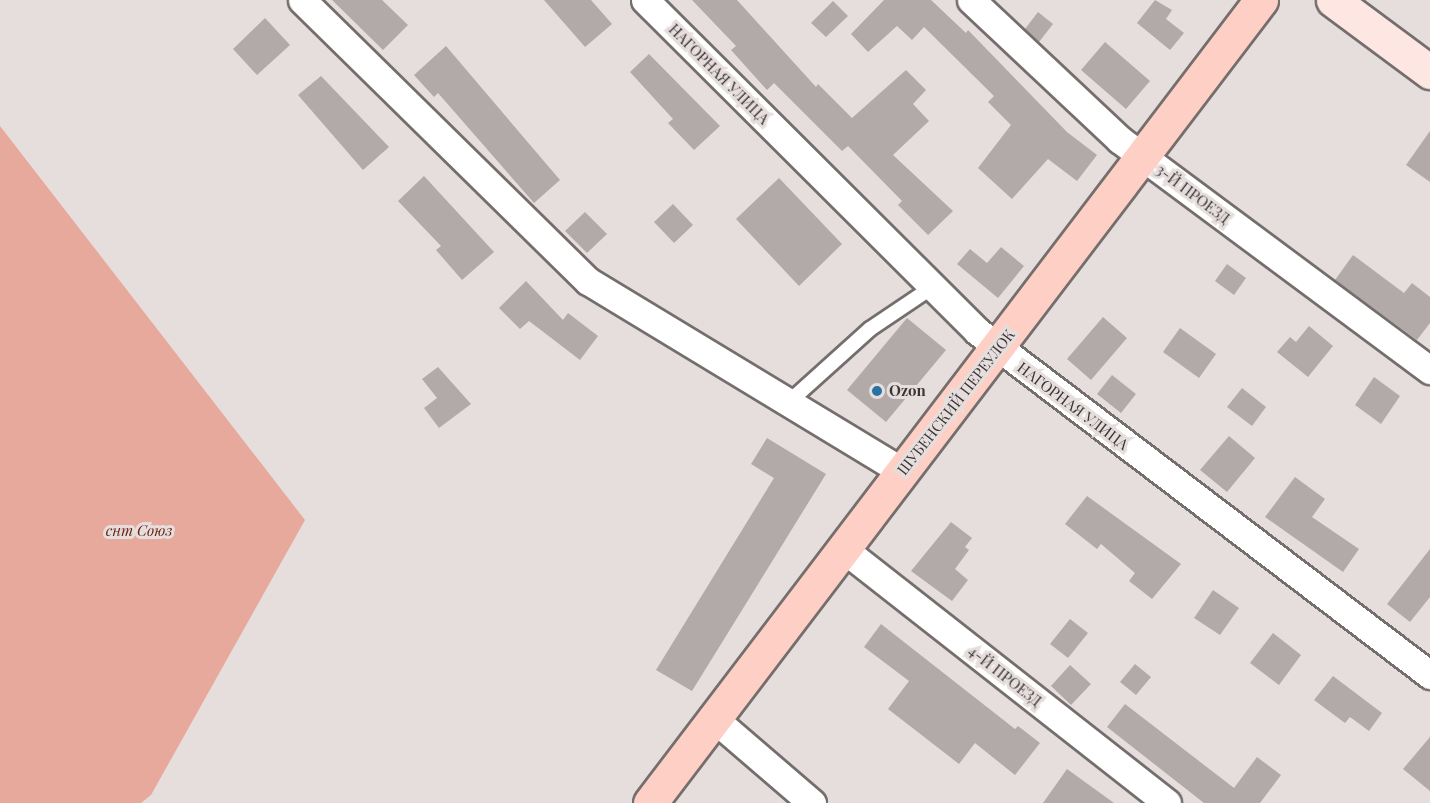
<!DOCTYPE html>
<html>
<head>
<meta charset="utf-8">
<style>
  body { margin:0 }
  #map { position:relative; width:1430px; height:803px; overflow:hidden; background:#e6dedd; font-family:"Playfair Display",serif }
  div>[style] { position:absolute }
  .green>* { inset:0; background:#e7a99b }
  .building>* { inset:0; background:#b1aaa8 }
  .roads { filter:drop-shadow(2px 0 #746e6c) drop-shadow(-2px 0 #746e6c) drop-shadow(0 2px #746e6c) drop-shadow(0 -2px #746e6c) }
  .service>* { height:14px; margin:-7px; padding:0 7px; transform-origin:7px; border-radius:7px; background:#fff }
  .minor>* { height:27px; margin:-13.5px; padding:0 13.5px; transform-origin:13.5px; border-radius:13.5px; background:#fff }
  .secondary>* { height:33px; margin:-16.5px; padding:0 16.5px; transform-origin:16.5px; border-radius:16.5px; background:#fee7e2 }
  .primary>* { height:33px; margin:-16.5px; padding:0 16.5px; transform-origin:16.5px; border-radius:16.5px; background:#fecfc4 }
  .dots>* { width:16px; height:16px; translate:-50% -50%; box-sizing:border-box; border:3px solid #e6dedd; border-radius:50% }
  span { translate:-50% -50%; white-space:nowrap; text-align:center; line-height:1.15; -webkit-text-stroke:6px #e6dedd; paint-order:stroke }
  .street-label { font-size:15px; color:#383534 }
  .poi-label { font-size:15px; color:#383534; font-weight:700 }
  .left { translate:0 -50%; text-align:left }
  .park-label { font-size:15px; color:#671e0f; font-style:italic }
</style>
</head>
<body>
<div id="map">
  <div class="green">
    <i style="clip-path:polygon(0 126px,305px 520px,151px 795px,141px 803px,0 803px)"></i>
  </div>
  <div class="building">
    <i style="clip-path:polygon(332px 0,382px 0,408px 25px,383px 50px)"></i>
    <i style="clip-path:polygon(544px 0,591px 0,612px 24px,585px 47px)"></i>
    <i style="clip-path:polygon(692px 0,737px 0,816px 87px,818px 84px,852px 118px,906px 70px,926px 90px,913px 104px,929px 121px,893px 155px,953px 211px,928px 235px,898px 205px,902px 201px,848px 146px,842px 151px,774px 83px,767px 90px,731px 50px,736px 46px)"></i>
    <i style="clip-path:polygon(884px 0,931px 0,966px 33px,968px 30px,1067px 132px,1097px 155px,1077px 181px,1048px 159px,1012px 199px,978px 168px,1011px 125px,988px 102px,994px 96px,924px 27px,912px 40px,897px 26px,868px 52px,851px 34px)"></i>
    <i style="clip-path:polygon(1155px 0,1172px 10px,1166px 19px,1184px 33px,1170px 50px,1137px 23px)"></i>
    <i style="clip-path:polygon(833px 1px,848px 16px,826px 37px,811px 23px)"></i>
    <i style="clip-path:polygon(1038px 12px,1053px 24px,1039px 42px,1025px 29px)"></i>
    <i style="clip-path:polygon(265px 18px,290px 45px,257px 75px,233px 49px)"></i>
    <i style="clip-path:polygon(1105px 42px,1150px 81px,1126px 109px,1081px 70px)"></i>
    <i style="clip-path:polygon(446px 46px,560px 180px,534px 203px,438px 93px,434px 97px,414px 75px)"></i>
    <i style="clip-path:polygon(649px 54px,720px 126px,694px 150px,668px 123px,673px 119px,630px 72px)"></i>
    <i style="clip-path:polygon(321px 76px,389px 147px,363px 170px,298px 95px)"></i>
    <i style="clip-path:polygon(1430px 131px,1430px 182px,1406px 165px)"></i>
    <i style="clip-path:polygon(424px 176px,494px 252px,462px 280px,436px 250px,441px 246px,398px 201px)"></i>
    <i style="clip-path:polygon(779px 178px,842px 244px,799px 286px,736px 219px)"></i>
    <i style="clip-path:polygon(673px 204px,693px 225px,674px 243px,654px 222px)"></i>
    <i style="clip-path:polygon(585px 212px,607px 234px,587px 253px,565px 231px)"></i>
    <i style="clip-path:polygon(1001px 247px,1024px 266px,998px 298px,957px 264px,970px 249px,987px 263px)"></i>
    <i style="clip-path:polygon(1353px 255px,1404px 293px,1412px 283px,1430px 297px,1430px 323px,1417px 340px,1335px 280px)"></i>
    <i style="clip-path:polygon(1227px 264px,1246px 278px,1234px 295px,1215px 281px)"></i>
    <i style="clip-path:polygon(526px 281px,563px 320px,568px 313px,598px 336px,580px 360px,529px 321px,520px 329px,499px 308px)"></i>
    <i style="clip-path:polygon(1103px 317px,1127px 338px,1091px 380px,1067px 359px)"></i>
    <i style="clip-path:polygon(907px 318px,946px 350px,886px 422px,847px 390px)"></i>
    <i style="clip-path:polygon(1309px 326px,1333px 346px,1308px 377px,1277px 352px,1290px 337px,1296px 342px)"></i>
    <i style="clip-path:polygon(1180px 328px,1216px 354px,1199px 378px,1163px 352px)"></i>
    <i style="clip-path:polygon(438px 367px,471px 404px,439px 428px,424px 408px,437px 398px,422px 379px)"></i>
    <i style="clip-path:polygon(1112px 375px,1136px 394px,1121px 413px,1097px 394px)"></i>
    <i style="clip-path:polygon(1374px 377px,1400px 396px,1381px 424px,1355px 405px)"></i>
    <i style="clip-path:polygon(1242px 388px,1266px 407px,1252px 426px,1227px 407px)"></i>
    <i style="clip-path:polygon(1229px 436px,1255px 458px,1227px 492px,1200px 470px)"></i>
    <i style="clip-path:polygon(767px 438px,826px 474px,692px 691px,656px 670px,774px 478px,751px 464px)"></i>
    <i style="clip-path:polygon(1295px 477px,1325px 499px,1312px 517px,1359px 549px,1343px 572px,1265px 517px)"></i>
    <i style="clip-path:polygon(1087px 496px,1181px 564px,1152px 599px,1129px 581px,1135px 573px,1101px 544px,1097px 549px,1065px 524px)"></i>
    <i style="clip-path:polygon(951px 522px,972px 538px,965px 547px,969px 550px,955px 569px,968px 580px,952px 601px,911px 571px)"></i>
    <i style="clip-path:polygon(1430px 549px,1430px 597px,1410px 622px,1387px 604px)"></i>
    <i style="clip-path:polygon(1213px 590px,1239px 608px,1220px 635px,1194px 618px)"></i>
    <i style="clip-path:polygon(1070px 619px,1088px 633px,1068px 658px,1050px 644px)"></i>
    <i style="clip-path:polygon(881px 624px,1015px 729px,1018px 726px,1040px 743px,1015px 775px,975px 743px,959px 764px,888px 709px,909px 681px,864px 647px)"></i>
    <i style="clip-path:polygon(1273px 633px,1301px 655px,1279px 685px,1250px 663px)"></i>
    <i style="clip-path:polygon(1135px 664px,1151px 677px,1136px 695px,1120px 682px)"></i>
    <i style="clip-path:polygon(1070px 665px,1091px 684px,1071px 705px,1051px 686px)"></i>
    <i style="clip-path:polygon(1333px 676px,1382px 713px,1369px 731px,1350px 717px,1345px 723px,1314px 700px)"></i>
    <i style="clip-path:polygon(1125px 704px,1234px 788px,1257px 757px,1281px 775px,1260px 803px,1204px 803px,1107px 727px)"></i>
    <i style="clip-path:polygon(1430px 737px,1430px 791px,1403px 769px)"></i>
    <i style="clip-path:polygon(1067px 769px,1114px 803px,1043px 803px)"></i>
  </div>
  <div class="roads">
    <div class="service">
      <i style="left:789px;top:402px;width:109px;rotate:-42deg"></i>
      <i style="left:870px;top:329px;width:77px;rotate:-33.9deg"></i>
    </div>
    <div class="minor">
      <i style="left:302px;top:0;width:401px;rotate:44.5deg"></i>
      <i style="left:588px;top:281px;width:367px;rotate:31.2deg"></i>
      <i style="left:645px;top:0;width:469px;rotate:44.9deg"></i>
      <i style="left:977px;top:331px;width:569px;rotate:37.21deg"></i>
      <i style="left:971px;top:0;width:204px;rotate:43.2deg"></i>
      <i style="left:1120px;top:140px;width:386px;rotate:36.6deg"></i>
      <i style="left:842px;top:548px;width:413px;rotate:38.1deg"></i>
      <i style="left:712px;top:717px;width:132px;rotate:40.7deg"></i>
    </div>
    <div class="secondary">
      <i style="left:1333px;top:0;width:121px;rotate:36.6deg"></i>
    </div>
    <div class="primary">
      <i style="left:650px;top:803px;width:1009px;rotate:-52.73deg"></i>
    </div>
  </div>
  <div class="dots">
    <i style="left:877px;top:391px;background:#2872a5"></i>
  </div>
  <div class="street-label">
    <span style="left:719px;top:74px;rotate:45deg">НАГОРНАЯ УЛИЦА</span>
    <span style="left:1193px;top:194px;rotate:37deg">3-Й ПРОЕЗД</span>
    <span style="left:956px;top:402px;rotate:-52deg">ШУБЕНСКИЙ ПЕРЕУЛОК</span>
    <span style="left:1073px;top:406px;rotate:37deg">НАГОРНАЯ УЛИЦА</span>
    <span style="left:1005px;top:676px;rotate:38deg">4-Й ПРОЕЗД</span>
  </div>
  <div class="poi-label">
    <span class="left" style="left:889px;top:391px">Ozon</span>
  </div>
  <div class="park-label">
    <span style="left:139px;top:531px">снт Союз</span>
  </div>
</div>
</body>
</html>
